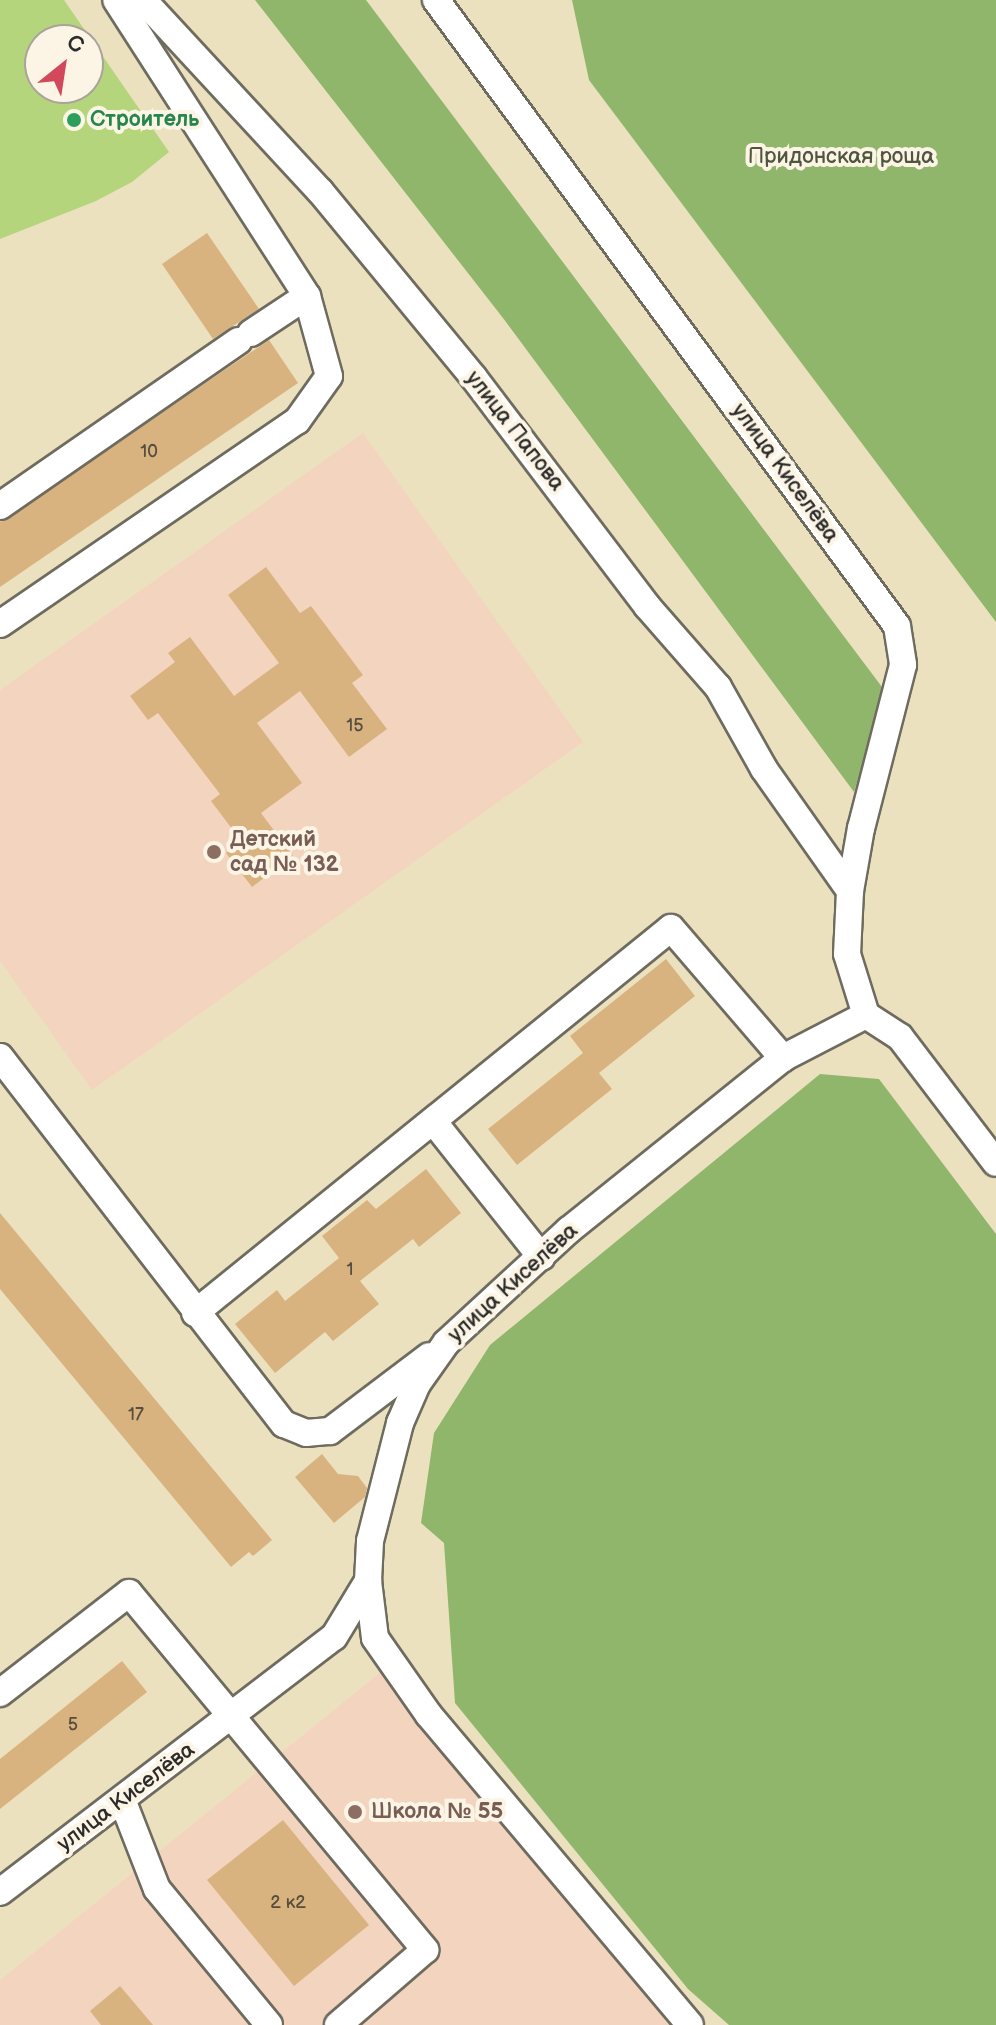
<!DOCTYPE html>
<html>
<head>
<meta charset="utf-8">
<style>
  body { margin:0 }
  #map { position:relative; width:996px; height:2025px; overflow:hidden; background:#ebe1bf; font-family:"Balsamiq Sans",sans-serif }
  div>[style] { position:absolute }
  .built>* { inset:0; background:#f3d4bf }
  .green>* { inset:0; background:#b5d57c }
  .forest>* { inset:0; background:#90b66c }
  .building>* { inset:0; background:#d9b37f }
  .roads { filter:drop-shadow(2px 0 #6e6b5f) drop-shadow(-2px 0 #6e6b5f) drop-shadow(0 2px #6e6b5f) drop-shadow(0 -2px #6e6b5f) }
  .minor>* { height:26px; margin:-13px; padding:0 13px; transform-origin:13px; border-radius:13px; background:#fff }
  .dots>* { width:22px; height:22px; translate:-50% -50%; box-sizing:border-box; border:4px solid #fcf5e5; border-radius:50% }
  span { translate:-50% -50%; white-space:nowrap; text-align:center; line-height:1.15; -webkit-text-stroke:8px #fcf5e5; paint-order:stroke }
  .number-label { font-size:18px; color:#564d40 }
  .number-label span { -webkit-text-stroke-width:0 }
  .leisure-label { font-size:22px; color:#27864d; font-weight:700 }
  .left { translate:0 -50%; text-align:left }
  .park-label { font-size:22px; color:#4e563f }
  .street-label { font-size:22px; color:#2b2b2b }
  .education-label { font-size:22px; color:#785e54; font-weight:700 }
  .north { position:absolute; left:24px; top:24px; width:80px; height:80px; box-sizing:border-box; background:#fcf5e5; border:2px solid #a8a49b; border-radius:50%; rotate:30deg; font-size:22px; font-weight:700; line-height:32px; text-align:center; color:#2b2b2b }
  .north::after { content:''; display:block; margin:auto; width:28px; height:36px; background:#d1495b; clip-path:polygon(50% 0,100% 100%,50% 72%,0 100%) }
</style>
</head>
<body>
<div id="map">
  <div class="built">
    <i style="clip-path:polygon(363px 433px,583px 742px,92px 1090px,0 961px,0 690px)"></i>
    <i style="clip-path:polygon(381px 1672px,682px 2025px,0 2025px,0 1980px)"></i>
  </div>
  <div class="green">
    <i style="clip-path:polygon(evenodd,0 0,64px 0,169px 152px,132px 182px,96px 201px,0 239px,0 0,88px 40px,88px 88px,40px 88px,40px 40px,88px 40px)"></i>
  </div>
  <div class="forest">
    <i style="clip-path:polygon(255px 0,366px 0,885px 691px,854px 792px,503px 318px)"></i>
    <i style="clip-path:polygon(572px 0,996px 0,996px 622px,589px 80px)"></i>
    <i style="clip-path:polygon(820px 1074px,879px 1079px,996px 1234px,996px 2025px,729px 2025px,688px 1989px,455px 1703px,444px 1543px,421px 1523px,434px 1433px,490px 1345px)"></i>
  </div>
  <div class="building">
    <i style="clip-path:polygon(207px 233px,259px 309px,213px 339px,162px 264px)"></i>
    <i style="clip-path:polygon(269px 340px,298px 383px,0 587px,0 522px)"></i>
    <i style="clip-path:polygon(266px 567px,300px 613px,311px 606px,348px 655px,363px 675px,352px 683px,387px 729px,349px 757px,300px 691px,257px 723px,302px 783px,261px 813px,293px 856px,252px 887px,226px 853px,242px 842px,211px 801px,220px 794px,158px 713px,148px 720px,130px 696px,175px 662px,168px 653px,190px 637px,234px 696px,279px 663px,228px 595px)"></i>
    <i style="clip-path:polygon(666px 959px,695px 996px,599px 1073px,612px 1089px,517px 1165px,488px 1129px,583px 1053px,570px 1036px)"></i>
    <i style="clip-path:polygon(426px 1169px,461px 1213px,419px 1247px,413px 1239px,360px 1281px,379px 1304px,333px 1341px,325px 1332px,275px 1373px,235px 1324px,277px 1290px,285px 1301px,339px 1258px,322px 1236px,367px 1200px,376px 1209px)"></i>
    <i style="clip-path:polygon(0 1213px,272px 1540px,253px 1556px,249px 1552px,231px 1567px,0 1289px)"></i>
    <i style="clip-path:polygon(322px 1454px,338px 1474px,358px 1476px,367px 1488px,365px 1497px,334px 1523px,295px 1477px)"></i>
    <i style="clip-path:polygon(122px 1661px,147px 1692px,0 1809px,0 1759px)"></i>
    <i style="clip-path:polygon(283px 1820px,369px 1925px,294px 1986px,207px 1880px)"></i>
    <i style="clip-path:polygon(120px 1986px,153px 2025px,101px 2025px,90px 2011px)"></i>
  </div>
  <div class="roads">
    <div class="minor">
      <i style="left:143px;top:0;width:260px;rotate:47.2deg"></i>
      <i style="left:320px;top:191px;width:242px;rotate:50.5deg"></i>
      <i style="left:474px;top:378px;width:286px;rotate:52.8deg"></i>
      <i style="left:647px;top:606px;width:108px;rotate:48.8deg"></i>
      <i style="left:718px;top:687px;width:94px;rotate:60.7deg"></i>
      <i style="left:764px;top:769px;width:149px;rotate:54.8deg"></i>
      <i style="left:436px;top:0;width:777px;rotate:53.63deg"></i>
      <i style="left:897px;top:626px;width:39px;rotate:81deg"></i>
      <i style="left:903px;top:665px;width:168px;rotate:104.4deg"></i>
      <i style="left:861px;top:828px;width:64px;rotate:99.9deg"></i>
      <i style="left:850px;top:891px;width:63px;rotate:92.7deg"></i>
      <i style="left:847px;top:954px;width:64px;rotate:72.7deg"></i>
      <i style="left:866px;top:1015px;width:40px;rotate:32.9deg"></i>
      <i style="left:900px;top:1037px;width:158px;rotate:52.7deg"></i>
      <i style="left:251px;top:333px;width:67px;rotate:-33.5deg"></i>
      <i style="left:0;top:506px;width:290px;rotate:-34.7deg"></i>
      <i style="left:0;top:624px;width:360px;rotate:-34.4deg"></i>
      <i style="left:297px;top:421px;width:55px;rotate:-54.6deg"></i>
      <i style="left:329px;top:376px;width:83px;rotate:-105.4deg"></i>
      <i style="left:307px;top:296px;width:352px;rotate:-122.8deg"></i>
      <i style="left:0;top:1057px;width:464px;rotate:52.3deg"></i>
      <i style="left:284px;top:1424px;width:24px;rotate:22deg"></i>
      <i style="left:306px;top:1433px;width:24px;rotate:-5deg"></i>
      <i style="left:330px;top:1431px;width:124px;rotate:-37.1deg"></i>
      <i style="left:433px;top:1121px;width:174px;rotate:51.5deg"></i>
      <i style="left:195px;top:1313px;width:612px;rotate:-38.97deg"></i>
      <i style="left:671px;top:928px;width:172px;rotate:49.3deg"></i>
      <i style="left:368px;top:1581px;width:57px;rotate:83deg"></i>
      <i style="left:375px;top:1638px;width:94px;rotate:55deg"></i>
      <i style="left:429px;top:1715px;width:405px;rotate:49.9deg"></i>
      <i style="left:0;top:1693px;width:163px;rotate:-37.8deg"></i>
      <i style="left:129px;top:1593px;width:464px;rotate:50.3deg"></i>
      <i style="left:425px;top:1950px;width:115px;rotate:139.2deg"></i>
      <i style="left:123px;top:1802px;width:93px;rotate:68.7deg"></i>
      <i style="left:157px;top:1889px;width:176px;rotate:50.5deg"></i>
      <i style="left:0;top:1892px;width:420px;rotate:-37.4deg"></i>
      <i style="left:334px;top:1637px;width:66px;rotate:-58.7deg"></i>
      <i style="left:368px;top:1581px;width:40px;rotate:-87.1deg"></i>
      <i style="left:370px;top:1541px;width:122px;rotate:-75.7deg"></i>
      <i style="left:400px;top:1423px;width:43px;rotate:-66.4deg"></i>
      <i style="left:417px;top:1384px;width:50px;rotate:-54.7deg"></i>
      <i style="left:446px;top:1343px;width:167px;rotate:-42.6deg"></i>
      <i style="left:569px;top:1230px;width:275px;rotate:-38.8deg"></i>
      <i style="left:783px;top:1058px;width:93px;rotate:-27.4deg"></i>
    </div>
  </div>
  <div class="dots">
    <i style="left:74px;top:120px;background:#2e9e5b"></i>
    <i style="left:214px;top:852px;background:#8d6e63"></i>
    <i style="left:355px;top:1812px;background:#8d6e63"></i>
  </div>
  <div class="number-label">
    <span style="left:149px;top:452px">10</span>
    <span style="left:355px;top:726px">15</span>
    <span style="left:350px;top:1270px">1</span>
    <span style="left:136px;top:1415px">17</span>
    <span style="left:73px;top:1725px">5</span>
    <span style="left:288px;top:1903px">2 к2</span>
  </div>
  <div class="leisure-label">
    <span class="left" style="left:90px;top:120px">Строитель</span>
  </div>
  <div class="park-label">
    <span style="left:841px;top:157px">Придонская роща</span>
  </div>
  <div class="street-label">
    <span style="left:515px;top:431px;rotate:52deg">улица Папова</span>
    <span style="left:785px;top:473px;rotate:54deg">улица Киселёва</span>
    <span style="left:513px;top:1283px;rotate:-42deg">улица Киселёва</span>
    <span style="left:126px;top:1797px;rotate:-37deg">улица Киселёва</span>
  </div>
  <div class="education-label">
    <span class="left" style="left:230px;top:852px">Детский<br>сад № 132</span>
    <span class="left" style="left:371px;top:1812px">Школа № 55</span>
  </div>
  <div class="north">С</div>
</div>
</body>
</html>
